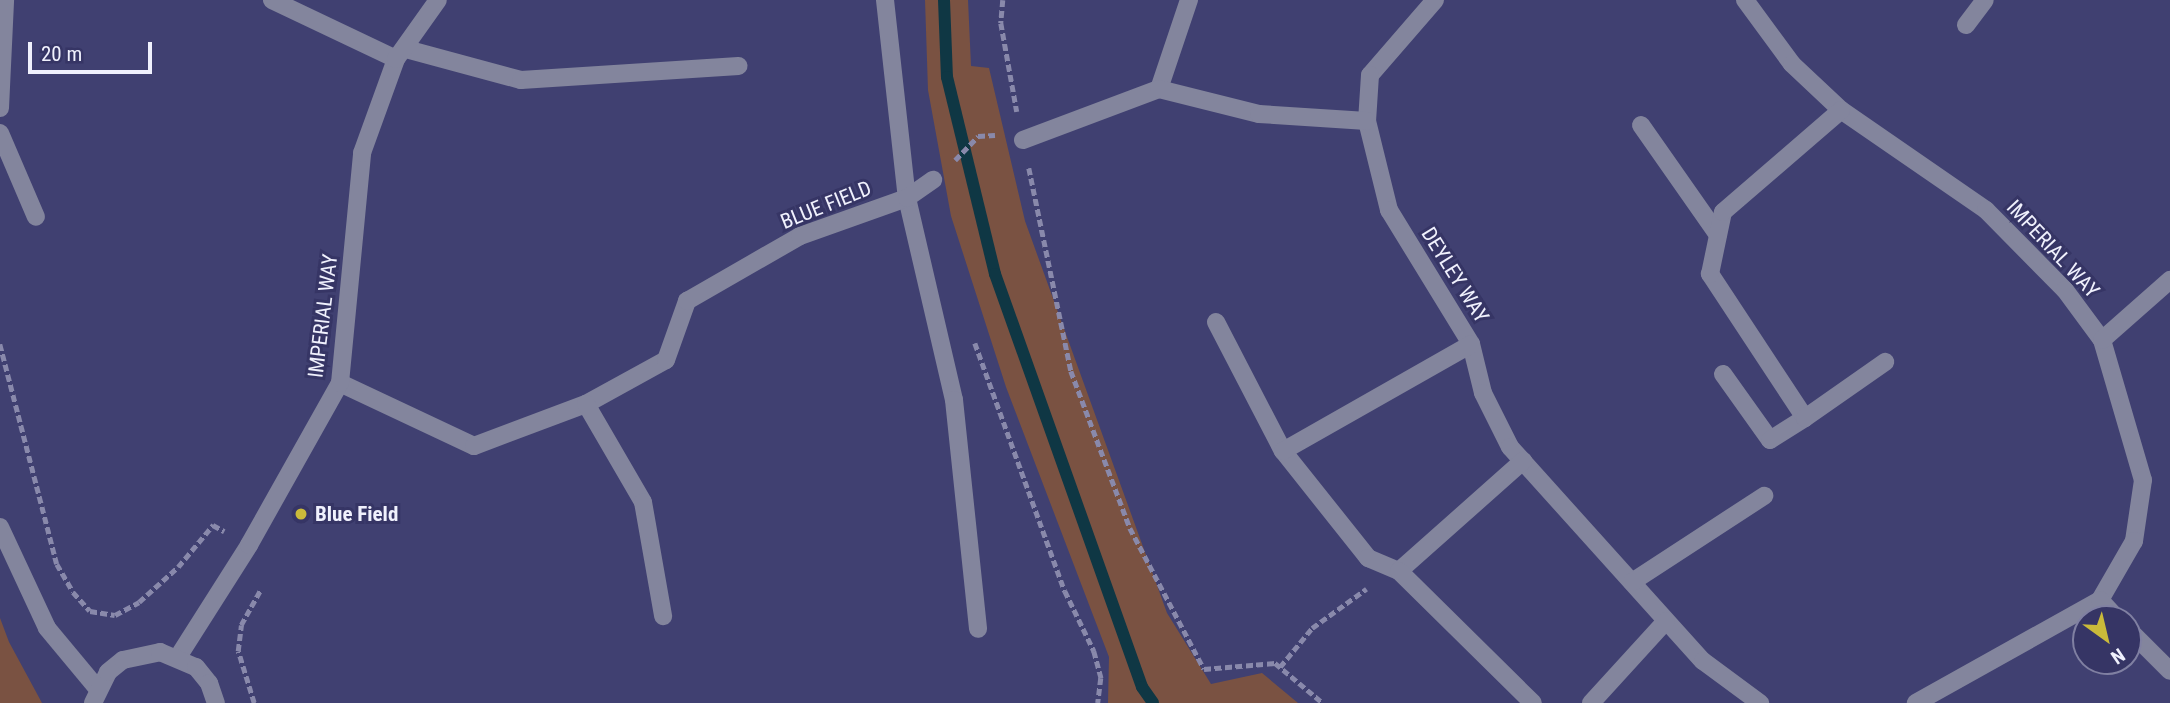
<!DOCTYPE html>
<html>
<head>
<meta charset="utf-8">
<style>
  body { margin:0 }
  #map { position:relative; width:2170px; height:703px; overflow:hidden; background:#404071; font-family:"Roboto Condensed",sans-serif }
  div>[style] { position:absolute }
  .green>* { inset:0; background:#7a5242 }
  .stream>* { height:12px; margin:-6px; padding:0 6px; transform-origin:6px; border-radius:6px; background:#0f3744 }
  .path>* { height:4.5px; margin-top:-2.25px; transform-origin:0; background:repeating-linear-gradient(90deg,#8989ab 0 7px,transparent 0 10.5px) }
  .minor>* { height:18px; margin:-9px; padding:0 9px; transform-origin:9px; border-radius:9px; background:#83859d }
  .dots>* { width:19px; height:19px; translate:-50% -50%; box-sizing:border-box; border:4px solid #363565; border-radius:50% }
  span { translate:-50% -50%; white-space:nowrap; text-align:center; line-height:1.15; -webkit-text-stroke:6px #363565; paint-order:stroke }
  .street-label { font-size:21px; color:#f0f1fd }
  .poi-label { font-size:21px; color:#f0f1fd; font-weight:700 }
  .left { translate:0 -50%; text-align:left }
  .north { position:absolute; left:2072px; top:605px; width:70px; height:70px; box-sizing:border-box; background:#363565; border:2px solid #8080a2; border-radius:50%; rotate:146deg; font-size:19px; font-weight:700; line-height:28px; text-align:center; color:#f0f1fd }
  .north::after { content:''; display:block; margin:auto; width:24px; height:32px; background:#caba3a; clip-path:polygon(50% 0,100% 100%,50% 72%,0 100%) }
  .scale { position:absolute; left:28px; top:42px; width:124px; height:32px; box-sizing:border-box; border:4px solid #f0f1fd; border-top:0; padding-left:9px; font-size:21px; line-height:24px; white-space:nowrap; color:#f0f1fd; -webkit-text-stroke:5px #363565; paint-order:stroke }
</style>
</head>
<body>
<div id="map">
  <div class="green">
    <i style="clip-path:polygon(925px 0,968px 0,971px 66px,989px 68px,1025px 221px,1167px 613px,1211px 684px,1262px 673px,1298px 703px,1108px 703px,1109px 657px,1006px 387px,951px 216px,928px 90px)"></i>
    <i style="clip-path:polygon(0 618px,9px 642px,42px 703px,0 703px)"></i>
  </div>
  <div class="stream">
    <i style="left:944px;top:0;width:77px;rotate:87.8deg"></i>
    <i style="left:947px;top:77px;width:203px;rotate:76.3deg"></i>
    <i style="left:995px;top:274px;width:438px;rotate:70.4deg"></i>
    <i style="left:1142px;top:687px;width:19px;rotate:55deg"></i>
  </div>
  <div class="path">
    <i style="left:1003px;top:0;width:23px;rotate:95deg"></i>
    <i style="left:1001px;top:23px;width:90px;rotate:79.8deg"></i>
    <i style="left:955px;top:160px;width:33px;rotate:-46deg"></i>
    <i style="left:978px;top:136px;width:17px;rotate:-3deg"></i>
    <i style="left:1029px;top:168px;width:207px;rotate:78.3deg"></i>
    <i style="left:1071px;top:371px;width:168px;rotate:69.4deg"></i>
    <i style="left:1130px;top:528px;width:159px;rotate:62.3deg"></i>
    <i style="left:1204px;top:669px;width:71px;rotate:-4.8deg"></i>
    <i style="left:1275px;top:663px;width:62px;rotate:39.8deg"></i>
    <i style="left:975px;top:343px;width:264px;rotate:70.1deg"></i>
    <i style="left:1065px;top:591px;width:67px;rotate:64.2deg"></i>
    <i style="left:1094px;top:651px;width:28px;rotate:75deg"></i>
    <i style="left:1101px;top:678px;width:25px;rotate:97deg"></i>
    <i style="left:0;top:344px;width:227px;rotate:75.5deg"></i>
    <i style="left:57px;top:564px;width:32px;rotate:60deg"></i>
    <i style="left:73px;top:592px;width:25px;rotate:48deg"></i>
    <i style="left:90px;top:611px;width:25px;rotate:9deg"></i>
    <i style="left:115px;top:615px;width:27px;rotate:-28deg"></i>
    <i style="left:139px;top:602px;width:52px;rotate:-41.9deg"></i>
    <i style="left:178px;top:567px;width:55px;rotate:-50.2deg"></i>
    <i style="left:213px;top:525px;width:13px;rotate:29deg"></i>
    <i style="left:1280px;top:667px;width:50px;rotate:-50.6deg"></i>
    <i style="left:1312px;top:628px;width:67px;rotate:-35.8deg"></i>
    <i style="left:254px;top:703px;width:54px;rotate:-107.1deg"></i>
    <i style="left:238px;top:651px;width:26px;rotate:-83deg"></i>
    <i style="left:241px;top:625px;width:39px;rotate:-61deg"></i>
  </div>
  <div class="minor">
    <i style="left:272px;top:0;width:137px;rotate:25.4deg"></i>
    <i style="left:885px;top:0;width:199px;rotate:83.7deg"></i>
    <i style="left:907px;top:198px;width:207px;rotate:76.9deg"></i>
    <i style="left:954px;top:400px;width:230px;rotate:84deg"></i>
    <i style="left:1435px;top:0;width:99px;rotate:130.9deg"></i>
    <i style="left:1370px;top:75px;width:46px;rotate:93.7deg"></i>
    <i style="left:1367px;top:121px;width:92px;rotate:76.1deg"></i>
    <i style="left:1389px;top:210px;width:157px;rotate:58.5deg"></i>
    <i style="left:1471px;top:344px;width:50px;rotate:76.2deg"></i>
    <i style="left:1483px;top:393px;width:60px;rotate:63.4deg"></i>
    <i style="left:1510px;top:447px;width:288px;rotate:48deg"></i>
    <i style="left:1703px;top:661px;width:71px;rotate:36.4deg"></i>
    <i style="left:1745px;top:0;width:79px;rotate:53.7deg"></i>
    <i style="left:1792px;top:64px;width:67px;rotate:43.2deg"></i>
    <i style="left:1841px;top:110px;width:176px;rotate:34.6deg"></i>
    <i style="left:1986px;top:210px;width:112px;rotate:45.4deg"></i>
    <i style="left:2065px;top:290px;width:62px;rotate:53.5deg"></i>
    <i style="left:2102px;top:340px;width:146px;rotate:73.7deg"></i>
    <i style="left:2143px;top:480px;width:62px;rotate:98.4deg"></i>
    <i style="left:2134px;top:541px;width:68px;rotate:120deg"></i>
    <i style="left:2100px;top:600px;width:211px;rotate:150.8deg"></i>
    <i style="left:1966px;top:25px;width:31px;rotate:-53deg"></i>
    <i style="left:406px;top:49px;width:119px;rotate:15.1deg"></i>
    <i style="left:521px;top:80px;width:218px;rotate:-3.7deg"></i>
    <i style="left:1159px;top:89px;width:94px;rotate:-71.4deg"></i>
    <i style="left:0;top:108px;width:108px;rotate:-87.3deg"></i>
    <i style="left:1641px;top:125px;width:134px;rotate:55deg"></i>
    <i style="left:0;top:133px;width:91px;rotate:66.8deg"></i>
    <i style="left:1023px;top:140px;width:145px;rotate:-20.6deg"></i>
    <i style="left:1159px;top:89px;width:103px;rotate:14deg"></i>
    <i style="left:1259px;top:114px;width:108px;rotate:3.7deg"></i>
    <i style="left:1216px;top:322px;width:145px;rotate:62.6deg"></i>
    <i style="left:1283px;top:451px;width:137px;rotate:51.5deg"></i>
    <i style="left:1368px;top:558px;width:34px;rotate:23deg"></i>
    <i style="left:1399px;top:571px;width:166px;rotate:-41.6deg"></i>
    <i style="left:2102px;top:340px;width:91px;rotate:-41.4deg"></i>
    <i style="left:1723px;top:374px;width:81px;rotate:54.5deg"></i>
    <i style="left:1770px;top:440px;width:41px;rotate:-32.2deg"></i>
    <i style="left:1805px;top:418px;width:173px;rotate:-123.4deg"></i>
    <i style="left:1710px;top:274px;width:63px;rotate:-78.2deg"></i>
    <i style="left:1723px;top:212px;width:156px;rotate:-40.8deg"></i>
    <i style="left:340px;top:383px;width:148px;rotate:25.2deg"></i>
    <i style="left:474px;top:446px;width:120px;rotate:-20.6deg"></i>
    <i style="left:586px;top:404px;width:91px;rotate:-28.8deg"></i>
    <i style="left:666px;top:360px;width:63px;rotate:-70.4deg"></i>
    <i style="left:687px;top:301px;width:130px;rotate:-29.9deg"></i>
    <i style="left:800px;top:236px;width:114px;rotate:-19.6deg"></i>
    <i style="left:907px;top:198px;width:32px;rotate:-35deg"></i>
    <i style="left:586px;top:404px;width:113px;rotate:59.8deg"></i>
    <i style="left:643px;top:502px;width:116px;rotate:80deg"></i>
    <i style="left:1805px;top:418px;width:98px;rotate:-35deg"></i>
    <i style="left:1283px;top:451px;width:216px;rotate:-29.6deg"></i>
    <i style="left:0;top:527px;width:111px;rotate:65deg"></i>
    <i style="left:47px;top:628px;width:78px;rotate:50.2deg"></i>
    <i style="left:1399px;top:571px;width:188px;rotate:44.6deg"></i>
    <i style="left:1632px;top:582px;width:158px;rotate:-33.1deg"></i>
    <i style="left:2100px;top:600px;width:26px;rotate:47deg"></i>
    <i style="left:2128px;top:629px;width:59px;rotate:45deg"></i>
    <i style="left:178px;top:657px;width:133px;rotate:-57.6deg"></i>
    <i style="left:249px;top:545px;width:186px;rotate:-60.7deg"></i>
    <i style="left:340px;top:383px;width:231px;rotate:-84.5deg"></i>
    <i style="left:362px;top:153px;width:100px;rotate:-70.1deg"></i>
    <i style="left:396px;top:59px;width:72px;rotate:-54.6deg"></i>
    <i style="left:93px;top:703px;width:34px;rotate:-64deg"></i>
    <i style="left:108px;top:672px;width:19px;rotate:-39deg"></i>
    <i style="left:123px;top:660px;width:38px;rotate:-12deg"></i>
    <i style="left:160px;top:652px;width:39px;rotate:23deg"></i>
    <i style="left:196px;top:667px;width:21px;rotate:51deg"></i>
    <i style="left:209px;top:683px;width:21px;rotate:71deg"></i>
    <i style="left:1591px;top:703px;width:111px;rotate:-47.6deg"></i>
  </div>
  <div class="dots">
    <i style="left:301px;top:514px;background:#caba3a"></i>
  </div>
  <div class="street-label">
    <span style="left:826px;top:205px;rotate:-22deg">BLUE FIELD</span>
    <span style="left:2053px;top:249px;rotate:47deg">IMPERIAL WAY</span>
    <span style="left:1455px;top:275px;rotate:58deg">DEYLEY WAY</span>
    <span style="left:323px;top:316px;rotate:-83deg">IMPERIAL WAY</span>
  </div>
  <div class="poi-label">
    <span class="left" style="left:315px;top:514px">Blue Field</span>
  </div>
  <div class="north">N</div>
  <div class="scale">20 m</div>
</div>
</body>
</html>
